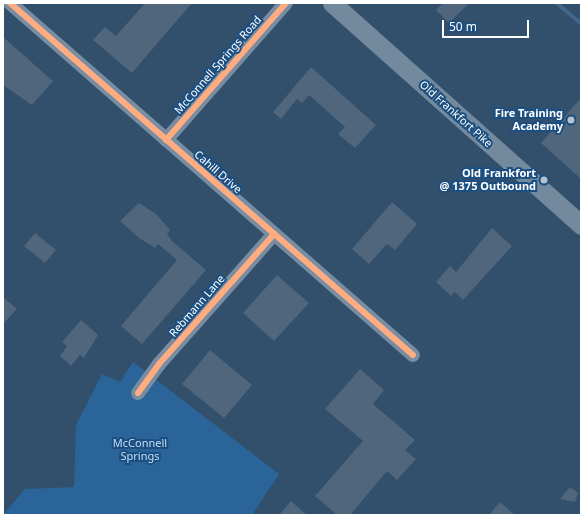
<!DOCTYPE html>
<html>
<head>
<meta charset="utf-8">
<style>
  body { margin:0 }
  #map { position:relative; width:584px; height:518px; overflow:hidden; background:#324f6b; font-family:"Noto Sans",sans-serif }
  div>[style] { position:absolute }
  .green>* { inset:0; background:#2b6498 }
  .stream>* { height:3.5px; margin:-1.75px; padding:0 1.75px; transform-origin:1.75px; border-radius:1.75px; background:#41688c }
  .building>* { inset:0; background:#4f667c }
  .minor>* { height:14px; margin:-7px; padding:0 7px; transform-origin:7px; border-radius:7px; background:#788da1 }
  .secondary>* { height:19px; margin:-9.5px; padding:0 9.5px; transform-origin:9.5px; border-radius:9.5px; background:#73899d }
  .cycleway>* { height:6px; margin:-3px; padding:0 3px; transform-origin:3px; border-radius:3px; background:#ffac80 }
  .dots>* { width:11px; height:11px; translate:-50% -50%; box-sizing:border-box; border:2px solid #1b4f82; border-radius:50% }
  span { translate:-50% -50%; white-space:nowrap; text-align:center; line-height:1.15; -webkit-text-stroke:4px #1b4f82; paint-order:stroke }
  .street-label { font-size:11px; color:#fff }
  .poi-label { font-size:11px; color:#fff; font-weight:700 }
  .right { translate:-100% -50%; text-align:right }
  .park-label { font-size:11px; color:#c5dff8 }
  .frame { position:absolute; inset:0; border:4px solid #fff; pointer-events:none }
  .scale { position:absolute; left:442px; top:20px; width:87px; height:18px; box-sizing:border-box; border:2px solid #fff; border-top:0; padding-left:5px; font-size:12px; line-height:14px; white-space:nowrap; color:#fff; -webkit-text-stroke:3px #1b4f82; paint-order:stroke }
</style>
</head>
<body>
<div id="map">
  <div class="green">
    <i style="clip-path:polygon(133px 362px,279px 474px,252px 515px,3px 515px,25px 489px,74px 487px,76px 425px,102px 374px,120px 382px)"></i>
  </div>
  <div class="stream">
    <i style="left:557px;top:3px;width:31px;rotate:40deg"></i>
  </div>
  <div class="building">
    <i style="clip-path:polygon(145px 3px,192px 3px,132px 73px,93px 40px,105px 27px,116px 36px)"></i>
    <i style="clip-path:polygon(443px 3px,469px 3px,449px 23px,436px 10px)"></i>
    <i style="clip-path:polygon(3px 37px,53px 81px,32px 105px,3px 85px)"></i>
    <i style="clip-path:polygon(311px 67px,376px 125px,355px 148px,338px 134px,345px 127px,309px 95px,302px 103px,297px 99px,281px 119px,273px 112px)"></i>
    <i style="clip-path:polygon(581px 98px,581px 179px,541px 143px)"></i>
    <i style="clip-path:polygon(392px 202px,417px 224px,395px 250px,387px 244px,369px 264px,352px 249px)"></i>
    <i style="clip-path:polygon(139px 203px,156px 214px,170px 230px,167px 234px,172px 241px,206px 270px,142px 344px,121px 326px,177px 260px,158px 244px,155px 248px,139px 238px,120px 221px)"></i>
    <i style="clip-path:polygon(492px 228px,512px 246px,463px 300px,455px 292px,451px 296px,436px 282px,450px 266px,456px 272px)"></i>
    <i style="clip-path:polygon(35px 233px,56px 250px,45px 263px,24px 246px)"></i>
    <i style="clip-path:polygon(277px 275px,309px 303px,274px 341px,243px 313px)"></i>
    <i style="clip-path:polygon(3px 297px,17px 309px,3px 324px)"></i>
    <i style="clip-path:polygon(81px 320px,98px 335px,84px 358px,80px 355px,71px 366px,60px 356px,67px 346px,62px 342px)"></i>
    <i style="clip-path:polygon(210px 350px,252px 385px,224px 418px,182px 384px)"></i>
    <i style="clip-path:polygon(360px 369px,384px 390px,373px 404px,415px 440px,405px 450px,416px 459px,397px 480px,387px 471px,350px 515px,337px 515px,315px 496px,363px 441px,325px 409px)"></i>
    <i style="clip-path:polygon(570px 487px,578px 493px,575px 502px,560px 499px)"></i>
    <i style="clip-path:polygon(291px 501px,307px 515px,279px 515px)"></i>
    <i style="clip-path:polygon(500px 502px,515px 515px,489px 515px)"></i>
  </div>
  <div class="minor">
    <i style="left:10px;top:3px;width:535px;rotate:41.14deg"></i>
    <i style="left:166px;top:140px;width:182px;rotate:-48.8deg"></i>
    <i style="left:138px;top:393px;width:36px;rotate:-54deg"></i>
    <i style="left:159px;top:364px;width:174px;rotate:-48.5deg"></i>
  </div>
  <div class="secondary">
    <i style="left:332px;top:3px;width:334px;rotate:41.7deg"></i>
  </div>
  <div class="cycleway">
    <i style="left:10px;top:3px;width:535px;rotate:41.14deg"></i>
    <i style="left:166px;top:140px;width:182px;rotate:-48.8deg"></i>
    <i style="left:138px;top:393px;width:36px;rotate:-54deg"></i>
    <i style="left:159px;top:364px;width:174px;rotate:-48.5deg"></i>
  </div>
  <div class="dots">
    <i style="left:571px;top:120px;background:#b7c1cb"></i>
    <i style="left:544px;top:180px;background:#b7c1cb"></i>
  </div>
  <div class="street-label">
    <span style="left:218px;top:65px;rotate:-49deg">McConnell Springs Road</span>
    <span style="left:456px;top:114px;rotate:42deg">Old Frankfort Pike</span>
    <span style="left:218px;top:172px;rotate:41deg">Cahill Drive</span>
    <span style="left:197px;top:306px;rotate:-49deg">Rebmann Lane</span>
  </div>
  <div class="poi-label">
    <span class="right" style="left:563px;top:120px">Fire Training<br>Academy</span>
    <span class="right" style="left:536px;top:180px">Old Frankfort<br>@ 1375 Outbound</span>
  </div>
  <div class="park-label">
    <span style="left:140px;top:450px">McConnell<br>Springs</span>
  </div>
  <div class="frame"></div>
  <div class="scale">50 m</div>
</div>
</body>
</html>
